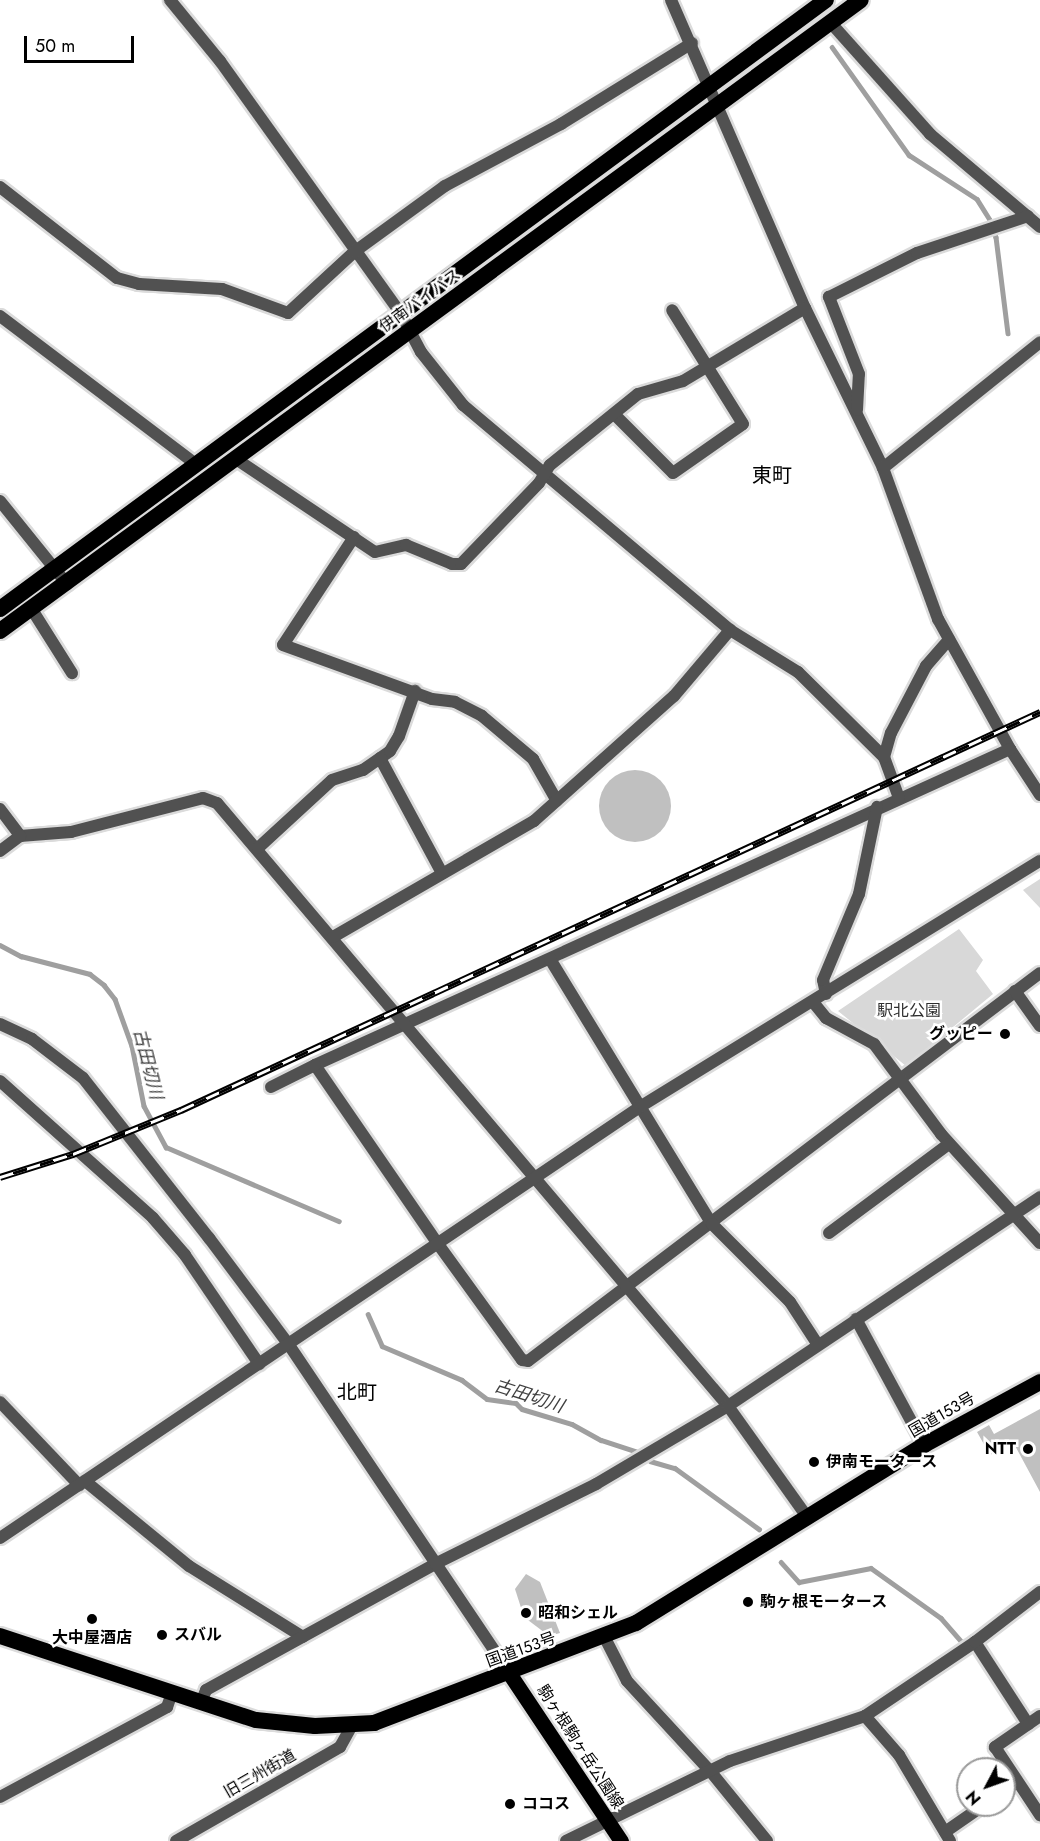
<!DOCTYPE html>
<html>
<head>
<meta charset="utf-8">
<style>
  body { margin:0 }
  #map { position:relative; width:1040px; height:1841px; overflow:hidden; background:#fff; font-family:Jost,"Noto Sans JP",sans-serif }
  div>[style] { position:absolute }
  .green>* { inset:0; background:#d8d8d8 }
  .stream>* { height:4.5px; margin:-2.25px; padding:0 2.25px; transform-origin:2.25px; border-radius:2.25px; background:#9f9f9f }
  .building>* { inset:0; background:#c0c0c0 }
  .round { border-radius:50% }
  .roads { filter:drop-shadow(2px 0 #dbdbdb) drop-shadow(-2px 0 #dbdbdb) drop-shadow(0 2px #dbdbdb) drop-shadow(0 -2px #dbdbdb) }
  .minor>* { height:12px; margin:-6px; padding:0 6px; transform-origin:6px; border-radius:6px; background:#515151 }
  .tertiary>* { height:12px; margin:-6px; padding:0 6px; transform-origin:6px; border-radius:6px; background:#515151 }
  .primary>* { height:15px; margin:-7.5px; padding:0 7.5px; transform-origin:7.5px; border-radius:7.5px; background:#000 }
  .trunk>* { height:16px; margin:-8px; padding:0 8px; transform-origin:8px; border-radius:8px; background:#000 }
  .rail>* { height:7px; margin-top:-3.5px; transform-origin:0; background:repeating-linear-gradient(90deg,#fff 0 14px,#000 0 28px); box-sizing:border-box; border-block:2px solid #000 }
  .dots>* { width:16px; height:16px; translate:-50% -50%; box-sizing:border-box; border:3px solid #fff; border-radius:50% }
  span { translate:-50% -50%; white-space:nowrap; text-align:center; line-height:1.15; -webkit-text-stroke:5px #fff; paint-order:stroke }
  .street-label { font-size:16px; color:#000 }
  .park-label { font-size:16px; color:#2f2f2f }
  .poi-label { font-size:16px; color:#000; font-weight:700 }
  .right { translate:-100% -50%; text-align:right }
  .left { translate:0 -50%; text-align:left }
  .water-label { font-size:18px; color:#404040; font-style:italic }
  .quarter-label { font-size:20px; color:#000 }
  .north { position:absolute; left:956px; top:1757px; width:60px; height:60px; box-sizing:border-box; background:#fff; border:2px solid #999; border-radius:50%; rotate:229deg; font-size:16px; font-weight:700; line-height:24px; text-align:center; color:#000 }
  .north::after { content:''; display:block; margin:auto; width:21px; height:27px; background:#000; clip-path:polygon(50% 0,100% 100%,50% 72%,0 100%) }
  .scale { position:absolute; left:24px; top:36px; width:110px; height:27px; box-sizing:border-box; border:3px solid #000; border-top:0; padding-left:8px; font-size:18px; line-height:21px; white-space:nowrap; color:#000; -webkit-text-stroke:4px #fff; paint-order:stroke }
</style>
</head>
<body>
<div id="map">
  <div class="green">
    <i style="clip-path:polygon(1040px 879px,1040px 908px,1023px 890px)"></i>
    <i style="clip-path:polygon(959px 929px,983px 960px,976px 971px,993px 994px,906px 1066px,838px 1011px)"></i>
  </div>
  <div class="stream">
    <i style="left:832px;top:47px;width:133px;rotate:54.5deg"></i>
    <i style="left:909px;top:155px;width:81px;rotate:32.9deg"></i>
    <i style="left:977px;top:199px;width:25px;rotate:58deg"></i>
    <i style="left:990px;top:220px;width:18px;rotate:71deg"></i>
    <i style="left:996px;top:237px;width:97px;rotate:82.9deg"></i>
    <i style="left:0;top:945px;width:24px;rotate:28deg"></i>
    <i style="left:21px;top:956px;width:71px;rotate:14.6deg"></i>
    <i style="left:90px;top:974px;width:18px;rotate:38deg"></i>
    <i style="left:104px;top:985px;width:18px;rotate:52deg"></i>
    <i style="left:115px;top:999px;width:50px;rotate:70.1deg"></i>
    <i style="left:132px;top:1046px;width:61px;rotate:78.7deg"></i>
    <i style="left:144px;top:1106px;width:47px;rotate:61.8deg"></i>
    <i style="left:166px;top:1147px;width:188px;rotate:23.2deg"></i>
    <i style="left:368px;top:1314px;width:35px;rotate:66deg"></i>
    <i style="left:382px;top:1346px;width:87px;rotate:23deg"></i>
    <i style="left:462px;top:1380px;width:31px;rotate:37deg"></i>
    <i style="left:487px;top:1399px;width:29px;rotate:8deg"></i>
    <i style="left:516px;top:1403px;width:8px;rotate:45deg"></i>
    <i style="left:522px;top:1409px;width:52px;rotate:16.7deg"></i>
    <i style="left:572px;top:1424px;width:33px;rotate:29deg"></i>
    <i style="left:601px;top:1440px;width:38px;rotate:18deg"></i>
    <i style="left:650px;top:1461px;width:26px;rotate:16deg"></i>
    <i style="left:675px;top:1468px;width:104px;rotate:36deg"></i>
    <i style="left:781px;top:1562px;width:27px;rotate:48deg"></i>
    <i style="left:799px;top:1582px;width:73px;rotate:-11deg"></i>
    <i style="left:871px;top:1568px;width:86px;rotate:35.5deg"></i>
    <i style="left:941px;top:1618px;width:35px;rotate:49deg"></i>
  </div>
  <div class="building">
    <i class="round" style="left:599px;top:770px;width:72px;height:72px"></i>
    <i style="clip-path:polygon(1040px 1409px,1040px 1492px,1013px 1442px,990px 1455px,977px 1432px,989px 1425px,994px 1434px)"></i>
    <i style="clip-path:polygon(526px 1574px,540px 1582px,560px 1633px,549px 1636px,524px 1617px,515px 1589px)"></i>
  </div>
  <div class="roads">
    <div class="minor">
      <i style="left:170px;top:0;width:79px;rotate:50.7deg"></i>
      <i style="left:220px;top:61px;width:309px;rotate:54.4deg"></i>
      <i style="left:400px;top:312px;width:45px;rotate:62.3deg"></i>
      <i style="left:421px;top:352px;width:68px;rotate:51.6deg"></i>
      <i style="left:463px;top:405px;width:349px;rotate:40.1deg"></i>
      <i style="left:730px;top:630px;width:80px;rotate:31.7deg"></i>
      <i style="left:798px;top:672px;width:121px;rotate:44.7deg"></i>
      <i style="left:671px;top:0;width:336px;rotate:66.5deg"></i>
      <i style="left:805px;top:308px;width:178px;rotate:64deg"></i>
      <i style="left:883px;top:468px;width:161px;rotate:70deg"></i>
      <i style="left:938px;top:619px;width:149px;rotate:61deg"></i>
      <i style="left:1010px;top:749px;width:55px;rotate:56.9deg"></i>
      <i style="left:830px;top:22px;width:150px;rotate:48.2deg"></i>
      <i style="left:930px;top:134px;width:144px;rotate:40.2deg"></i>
      <i style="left:0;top:187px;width:148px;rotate:37.9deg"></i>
      <i style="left:117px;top:278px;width:23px;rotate:15deg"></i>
      <i style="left:139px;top:284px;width:83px;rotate:3.4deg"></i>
      <i style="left:222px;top:289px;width:70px;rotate:20deg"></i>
      <i style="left:288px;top:313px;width:90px;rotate:-42.7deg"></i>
      <i style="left:354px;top:252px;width:112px;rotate:-36deg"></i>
      <i style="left:445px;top:186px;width:132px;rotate:-28.1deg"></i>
      <i style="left:561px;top:124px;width:154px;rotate:-31.7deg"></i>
      <i style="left:0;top:316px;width:247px;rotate:37.1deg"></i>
      <i style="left:857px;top:410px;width:36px;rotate:-87deg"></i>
      <i style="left:859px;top:374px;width:83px;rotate:-111.3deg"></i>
      <i style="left:829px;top:297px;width:98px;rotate:-26.6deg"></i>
      <i style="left:917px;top:253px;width:117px;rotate:-18.4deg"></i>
      <i style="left:614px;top:414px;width:83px;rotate:45deg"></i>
      <i style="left:673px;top:473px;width:85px;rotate:-35deg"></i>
      <i style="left:743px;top:424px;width:134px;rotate:-121.9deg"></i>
      <i style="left:236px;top:459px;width:167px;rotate:33.8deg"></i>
      <i style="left:375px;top:552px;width:32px;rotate:-13deg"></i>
      <i style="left:406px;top:545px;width:50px;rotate:22.4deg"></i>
      <i style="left:452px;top:564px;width:9px"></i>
      <i style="left:461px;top:564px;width:112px;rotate:-46.1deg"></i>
      <i style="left:539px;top:483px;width:21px;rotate:-59deg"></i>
      <i style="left:550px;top:465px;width:113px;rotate:-38.9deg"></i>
      <i style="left:638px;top:394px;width:47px;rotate:-16.1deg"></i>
      <i style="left:683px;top:381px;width:142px;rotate:-30.9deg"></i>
      <i style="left:883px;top:468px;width:201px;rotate:-38.7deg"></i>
      <i style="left:354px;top:537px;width:129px;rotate:123.3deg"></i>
      <i style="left:283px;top:645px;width:158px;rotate:19.9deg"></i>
      <i style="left:432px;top:699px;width:23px;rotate:7deg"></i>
      <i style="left:455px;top:702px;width:30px;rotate:27deg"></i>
      <i style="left:482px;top:716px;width:67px;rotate:40.1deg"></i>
      <i style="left:533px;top:759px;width:48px;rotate:60.3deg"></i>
      <i style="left:31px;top:608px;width:77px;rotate:57.8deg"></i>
      <i style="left:1010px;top:749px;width:763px;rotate:155.55deg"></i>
      <i style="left:315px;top:1065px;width:217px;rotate:55.5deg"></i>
      <i style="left:438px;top:1244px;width:143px;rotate:54.1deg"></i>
      <i style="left:522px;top:1360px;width:6px;rotate:9deg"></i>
      <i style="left:528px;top:1361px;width:642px;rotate:-37.16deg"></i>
      <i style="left:380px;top:758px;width:131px;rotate:61.7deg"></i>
      <i style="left:899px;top:798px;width:44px;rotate:-110.1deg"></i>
      <i style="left:884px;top:757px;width:25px;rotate:-74deg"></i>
      <i style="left:891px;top:733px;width:76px;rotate:-62.4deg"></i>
      <i style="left:926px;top:666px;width:35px;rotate:-49deg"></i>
      <i style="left:20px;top:836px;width:51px;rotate:-4.5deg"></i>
      <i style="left:71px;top:832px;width:136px;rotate:-14.4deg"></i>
      <i style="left:203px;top:798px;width:15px;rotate:20deg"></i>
      <i style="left:217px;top:803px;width:790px;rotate:49.72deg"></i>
      <i style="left:728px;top:1406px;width:138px;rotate:54.5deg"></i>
      <i style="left:258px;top:848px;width:100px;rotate:-42.6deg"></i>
      <i style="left:332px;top:780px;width:33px;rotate:-18deg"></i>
      <i style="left:363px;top:770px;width:33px;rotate:-35deg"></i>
      <i style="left:390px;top:751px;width:17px;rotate:-59deg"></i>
      <i style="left:399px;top:736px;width:48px;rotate:-70.4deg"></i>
      <i style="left:333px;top:937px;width:232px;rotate:-30deg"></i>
      <i style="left:534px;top:821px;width:188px;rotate:-41.8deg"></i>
      <i style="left:674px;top:696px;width:87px;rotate:-49.7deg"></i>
      <i style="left:550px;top:959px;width:311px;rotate:58.6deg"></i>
      <i style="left:712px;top:1224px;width:110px;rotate:45deg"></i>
      <i style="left:790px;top:1302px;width:51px;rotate:56.9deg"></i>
      <i style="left:1015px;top:991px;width:43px;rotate:54.5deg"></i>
      <i style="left:826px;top:994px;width:14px;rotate:-102deg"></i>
      <i style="left:823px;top:980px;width:93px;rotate:-67.3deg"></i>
      <i style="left:859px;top:894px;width:89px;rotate:-78.3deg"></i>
      <i style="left:813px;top:1002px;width:21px;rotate:51deg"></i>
      <i style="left:826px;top:1018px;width:55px;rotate:28.4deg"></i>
      <i style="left:874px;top:1044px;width:112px;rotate:53.3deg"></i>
      <i style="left:941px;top:1134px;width:147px;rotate:47.8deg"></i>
      <i style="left:0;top:1081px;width:205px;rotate:41.8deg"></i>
      <i style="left:153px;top:1218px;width:49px;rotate:49.1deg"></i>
      <i style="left:185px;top:1255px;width:132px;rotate:55.8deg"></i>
      <i style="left:271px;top:1087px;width:49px;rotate:-26.6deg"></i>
      <i style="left:829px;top:1233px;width:149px;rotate:-36.6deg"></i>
      <i style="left:856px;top:1319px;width:143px;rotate:61.6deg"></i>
      <i style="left:0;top:1402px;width:115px;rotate:46.4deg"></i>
      <i style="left:85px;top:1481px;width:134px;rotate:39.3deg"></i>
      <i style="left:189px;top:1566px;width:134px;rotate:31.9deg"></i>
      <i style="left:605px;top:1638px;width:48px;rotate:62.9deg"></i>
      <i style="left:627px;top:1681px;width:124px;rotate:47.3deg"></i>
      <i style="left:711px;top:1772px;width:89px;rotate:50.9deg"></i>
      <i style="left:975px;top:1642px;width:98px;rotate:57.1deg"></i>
      <i style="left:201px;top:1702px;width:13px;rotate:-67deg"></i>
      <i style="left:206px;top:1690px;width:261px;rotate:-28.8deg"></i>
      <i style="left:435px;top:1564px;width:180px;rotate:-26.4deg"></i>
      <i style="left:596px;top:1484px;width:153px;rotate:-30.6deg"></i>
      <i style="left:728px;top:1406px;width:376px;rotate:-33.8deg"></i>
      <i style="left:865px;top:1716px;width:52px;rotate:48.9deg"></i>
      <i style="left:899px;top:1755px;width:100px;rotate:59.3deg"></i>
      <i style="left:1040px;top:1716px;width:55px;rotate:145.4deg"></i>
      <i style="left:995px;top:1747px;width:82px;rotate:56.5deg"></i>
      <i style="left:1004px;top:1791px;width:16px;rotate:-35deg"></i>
      <i style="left:0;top:1797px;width:190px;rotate:-28.3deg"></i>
      <i style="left:167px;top:1707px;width:15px;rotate:-70deg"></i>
      <i style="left:945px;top:1832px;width:47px;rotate:-34.7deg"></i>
      <i style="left:176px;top:1841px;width:189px;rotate:-29.8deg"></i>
      <i style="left:340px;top:1747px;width:23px;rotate:-61deg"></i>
      <i style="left:566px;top:1841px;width:182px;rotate:-26deg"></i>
      <i style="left:730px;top:1761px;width:142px;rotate:-18.4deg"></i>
      <i style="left:865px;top:1716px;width:133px;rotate:-33.9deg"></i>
      <i style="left:975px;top:1642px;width:82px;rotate:-37.6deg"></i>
    </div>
    <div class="tertiary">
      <i style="left:0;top:501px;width:107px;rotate:51.1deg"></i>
      <i style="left:0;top:809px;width:34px;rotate:53deg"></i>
      <i style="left:20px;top:836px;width:25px;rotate:143deg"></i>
      <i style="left:0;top:1024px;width:35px;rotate:25deg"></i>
      <i style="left:32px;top:1039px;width:64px;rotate:37.4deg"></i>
      <i style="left:83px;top:1078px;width:204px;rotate:51.8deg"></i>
      <i style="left:209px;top:1238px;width:134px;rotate:53.2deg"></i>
      <i style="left:289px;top:1345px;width:395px;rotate:56.1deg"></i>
      <i style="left:0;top:1538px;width:775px;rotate:-33.96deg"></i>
      <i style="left:643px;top:1105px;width:466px;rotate:-31.6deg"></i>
    </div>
    <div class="primary">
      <i style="left:509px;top:1673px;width:202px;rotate:56.3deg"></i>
    </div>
    <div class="trunk">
      <i style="left:0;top:609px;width:1026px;rotate:-36.4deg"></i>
      <i style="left:0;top:631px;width:1067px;rotate:-36.24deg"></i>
      <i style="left:0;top:1636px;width:269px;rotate:18.2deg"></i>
      <i style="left:256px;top:1720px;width:59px;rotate:5.8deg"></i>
      <i style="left:315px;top:1726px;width:59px;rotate:-2.9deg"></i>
      <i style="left:374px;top:1723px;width:280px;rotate:-20.9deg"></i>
      <i style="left:636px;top:1623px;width:339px;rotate:-31.7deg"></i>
      <i style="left:924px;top:1445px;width:132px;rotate:-28.5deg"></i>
    </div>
  </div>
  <div class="rail">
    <i style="left:0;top:1177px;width:77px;rotate:-17.5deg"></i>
    <i style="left:73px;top:1154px;width:117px;rotate:-22.2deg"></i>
    <i style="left:181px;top:1110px;width:947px;rotate:-24.86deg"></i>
  </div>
  <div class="dots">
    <i style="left:1005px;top:1034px;background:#000"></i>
    <i style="left:1028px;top:1449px;background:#000"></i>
    <i style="left:814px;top:1462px;background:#000"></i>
    <i style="left:748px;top:1602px;background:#000"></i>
    <i style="left:526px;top:1613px;background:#000"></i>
    <i style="left:92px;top:1619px;background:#000"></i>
    <i style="left:162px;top:1635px;background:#000"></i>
    <i style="left:510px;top:1804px;background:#000"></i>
  </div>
  <div class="street-label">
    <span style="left:420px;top:301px;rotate:-36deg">伊南バイパス</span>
    <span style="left:942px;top:1415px;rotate:-30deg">国道153号</span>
    <span style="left:521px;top:1650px;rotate:-20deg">国道153号</span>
    <span style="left:580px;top:1747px;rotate:57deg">駒ヶ根駒ヶ岳公園線</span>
    <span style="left:260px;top:1774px;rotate:-30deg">旧三州街道</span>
  </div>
  <div class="park-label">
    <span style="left:909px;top:1011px">駅北公園</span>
  </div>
  <div class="poi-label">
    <span class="right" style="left:993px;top:1034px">グッピー</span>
    <span class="right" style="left:1016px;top:1449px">NTT</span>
    <span class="left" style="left:826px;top:1462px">伊南モータース</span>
    <span class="left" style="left:760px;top:1602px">駒ヶ根モータース</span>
    <span class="left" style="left:538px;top:1613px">昭和シェル</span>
    <span class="left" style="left:174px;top:1635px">スバル</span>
    <span style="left:92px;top:1638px">大中屋酒店</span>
    <span class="left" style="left:522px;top:1804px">ココス</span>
  </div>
  <div class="water-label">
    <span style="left:148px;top:1064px;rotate:76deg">古田切川</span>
    <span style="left:529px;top:1396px;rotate:18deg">古田切川</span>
  </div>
  <div class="quarter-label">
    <span style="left:772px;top:475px">東町</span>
    <span style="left:357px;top:1392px">北町</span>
  </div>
  <div class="north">N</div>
  <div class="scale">50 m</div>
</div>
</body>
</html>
